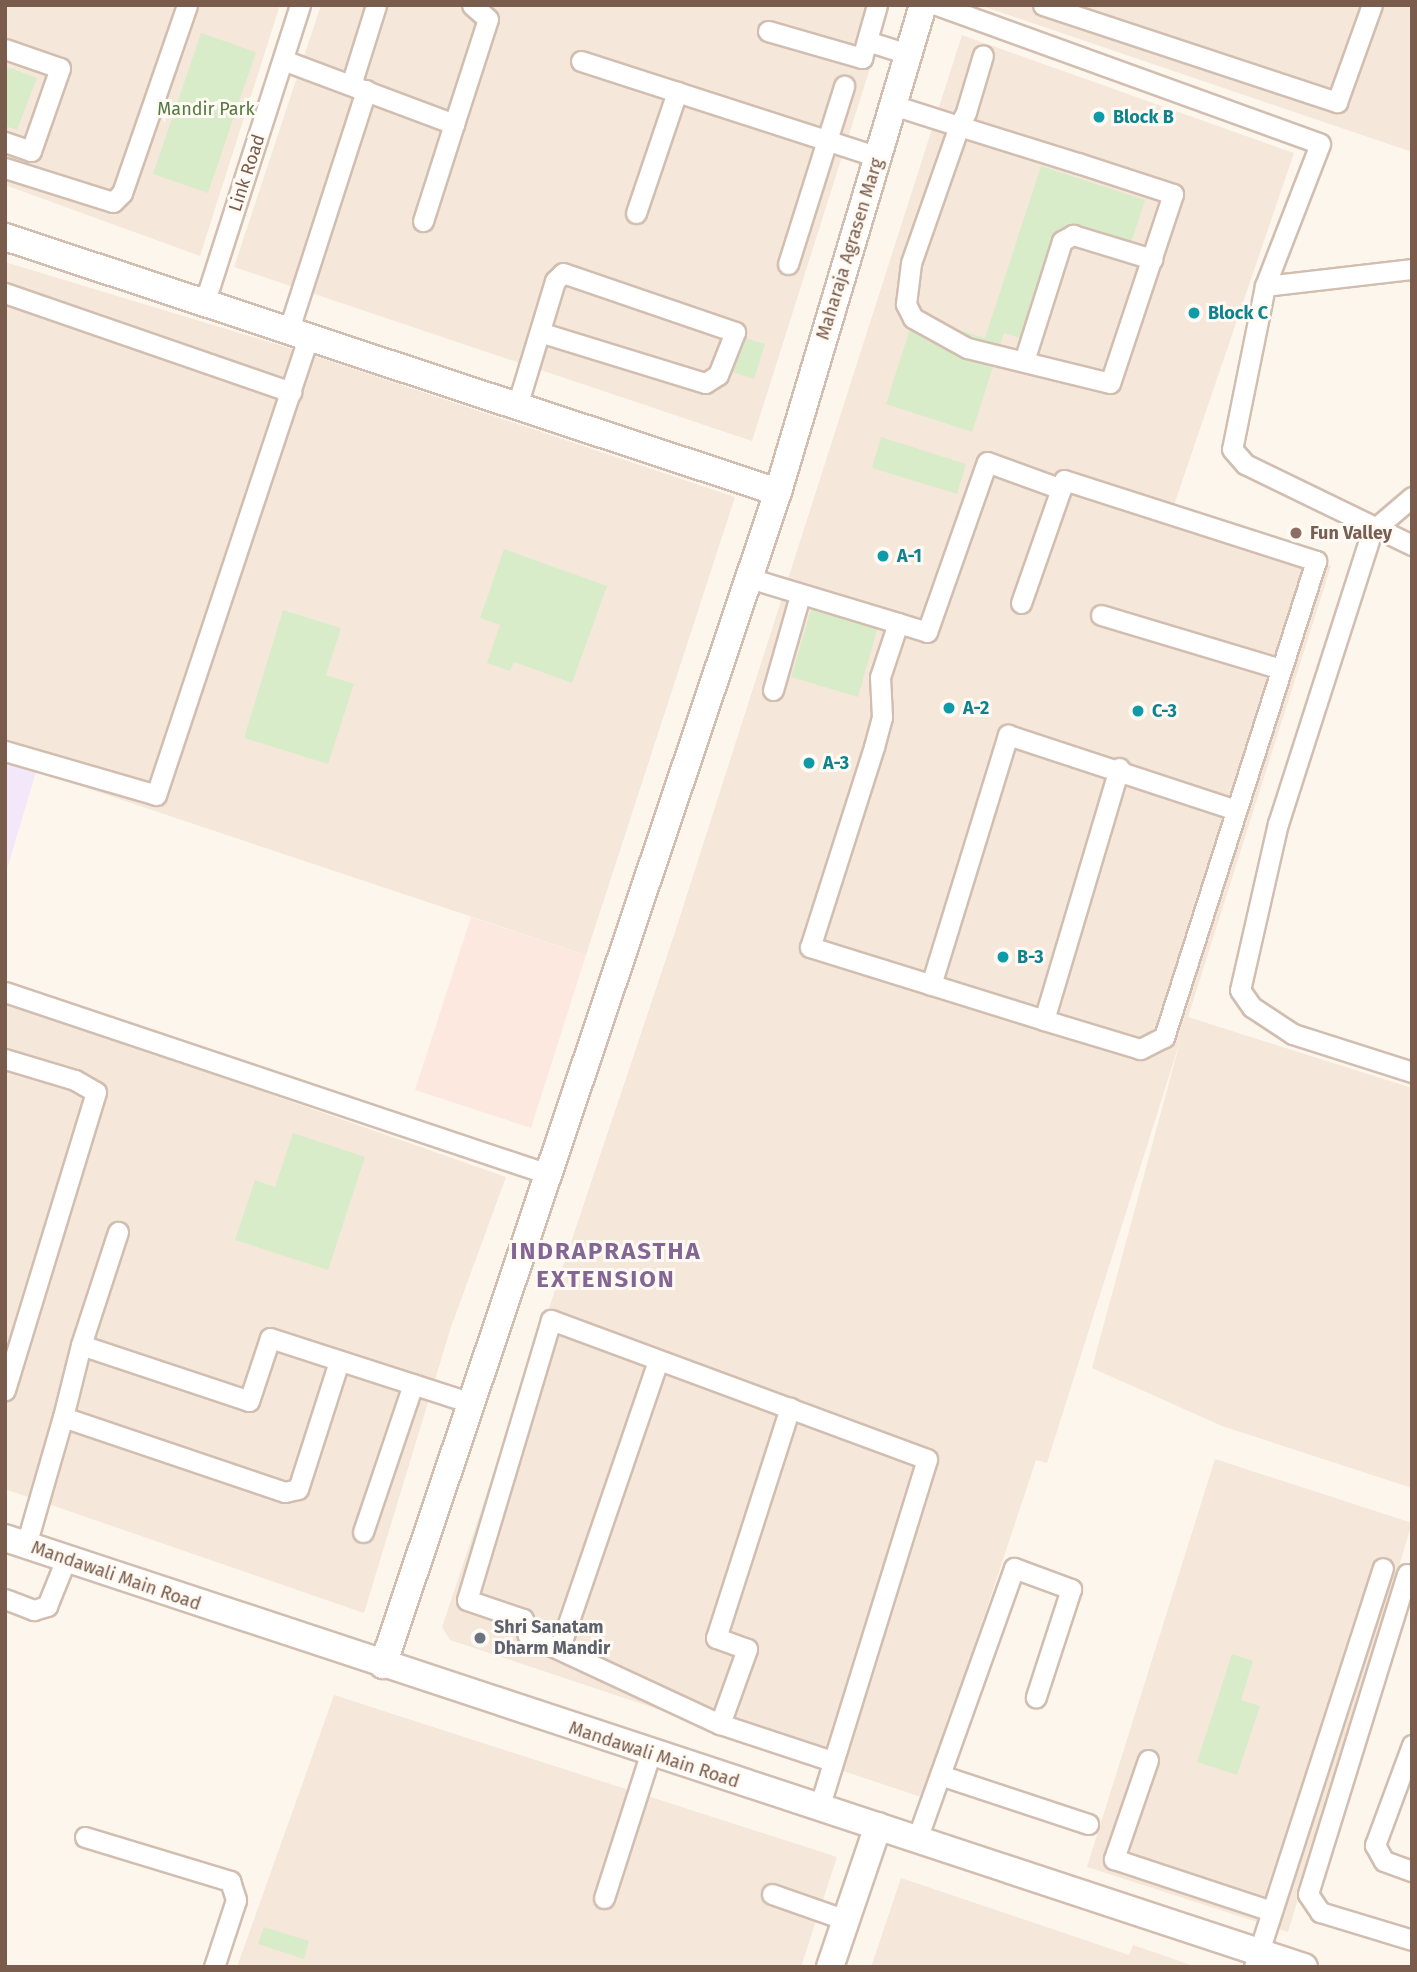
<!DOCTYPE html>
<html>
<head>
<meta charset="utf-8">
<style>
  body { margin:0 }
  #map { position:relative; width:1417px; height:1972px; overflow:hidden; background:#fdf6ec; font-family:"Fira Sans",sans-serif }
  div>[style] { position:absolute }
  .residential>* { inset:0; background:#f5e8da }
  .commercial>* { inset:0; background:#fde8e0 }
  .education>* { inset:0; background:#f3e8fa }
  .green>* { inset:0; background:#d8ecc9 }
  .roads { filter:drop-shadow(2px 0 #d1beb0) drop-shadow(-2px 0 #d1beb0) drop-shadow(0 2px #d1beb0) drop-shadow(0 -2px #d1beb0) }
  .street>* { height:19px; margin:-9.5px; padding:0 9.5px; transform-origin:9.5px; border-radius:9.5px; background:#fff }
  .secondary>* { height:26px; margin:-13px; padding:0 13px; transform-origin:13px; border-radius:13px; background:#fff }
  .dots>* { width:19px; height:19px; translate:-50% -50%; box-sizing:border-box; border:4px solid #fffaf3; border-radius:50% }
  span { translate:-50% -50%; white-space:nowrap; text-align:center; line-height:1.15; -webkit-text-stroke:6px #fffaf3; paint-order:stroke }
  .park-label { font-size:18px; color:#537a41 }
  .culture-label { font-size:18px; color:#0d838f; font-weight:700 }
  .left { translate:0 -50%; text-align:left }
  .street-label { font-size:18px; color:#7a5c4d }
  .education-label { font-size:18px; color:#785e54; font-weight:700 }
  .worship-label { font-size:18px; color:#5b616d; font-weight:700 }
  .district-label { font-size:24px; color:#846695; font-weight:700; letter-spacing:2px }
  .frame { position:absolute; inset:0; border:7px solid #7a5c4d; pointer-events:none }
</style>
</head>
<body>
<div id="map">
  <div class="residential">
    <i style="clip-path:polygon(5px 5px,280px 5px,200px 256px,5px 185px)"></i>
    <i style="clip-path:polygon(321px 5px,890px 5px,752px 441px,234px 267px)"></i>
    <i style="clip-path:polygon(979px 5px,1412px 5px,1412px 152px)"></i>
    <i style="clip-path:polygon(962px 35px,1294px 153px,1171px 514px,1331px 566px,1188px 1017px,1412px 1088px,1412px 1488px,1222px 1426px,1092px 1368px,1181px 1038px,1047px 1463px,1036px 1460px,924px 1798px,450px 1640px,442px 1627px,676px 929px)"></i>
    <i style="clip-path:polygon(5px 262px,309px 354px,735px 497px,586px 955px,5px 761px)"></i>
    <i style="clip-path:polygon(5px 1001px,506px 1177px,451px 1327px,364px 1613px,5px 1489px)"></i>
    <i style="clip-path:polygon(1215px 1459px,1412px 1523px,1288px 1932px,1087px 1867px)"></i>
    <i style="clip-path:polygon(334px 1695px,837px 1857px,801px 1967px,237px 1967px)"></i>
    <i style="clip-path:polygon(901px 1878px,1129px 1955px,1133px 1945px,1197px 1967px,871px 1967px)"></i>
  </div>
  <div class="commercial">
    <i style="clip-path:polygon(471px 917px,586px 955px,531px 1128px,415px 1090px)"></i>
  </div>
  <div class="education">
    <i style="clip-path:polygon(5px 761px,36px 772px,5px 876px)"></i>
  </div>
  <div class="green">
    <i style="clip-path:polygon(201px 33px,256px 52px,208px 193px,153px 174px)"></i>
    <i style="clip-path:polygon(5px 66px,37px 78px,17px 130px,5px 126px)"></i>
    <i style="clip-path:polygon(1041px 166px,1145px 200px,1129px 249px,1069px 229px,1032px 342px,1004px 333px,972px 432px,886px 404px,914px 316px,985px 338px)"></i>
    <i style="clip-path:polygon(736px 335px,765px 344px,754px 379px,727px 370px)"></i>
    <i style="clip-path:polygon(881px 437px,966px 464px,957px 494px,872px 468px)"></i>
    <i style="clip-path:polygon(504px 549px,607px 586px,572px 683px,514px 662px,510px 671px,487px 663px,500px 625px,480px 618px)"></i>
    <i style="clip-path:polygon(812px 606px,878px 627px,858px 697px,791px 677px)"></i>
    <i style="clip-path:polygon(283px 610px,341px 628px,326px 675px,354px 684px,328px 764px,244px 738px)"></i>
    <i style="clip-path:polygon(293px 1133px,365px 1157px,328px 1270px,235px 1240px,255px 1180px,275px 1187px)"></i>
    <i style="clip-path:polygon(1232px 1654px,1253px 1661px,1241px 1700px,1260px 1706px,1237px 1775px,1197px 1762px)"></i>
    <i style="clip-path:polygon(264px 1927px,309px 1941px,304px 1959px,258px 1944px)"></i>
  </div>
  <div class="roads">
    <div class="street">
      <i style="left:937px;top:5px;width:407px;rotate:19.9deg"></i>
      <i style="left:1320px;top:144px;width:152px;rotate:111.2deg"></i>
      <i style="left:1265px;top:286px;width:166px;rotate:101.4deg"></i>
      <i style="left:1232px;top:449px;width:20px;rotate:49deg"></i>
      <i style="left:1245px;top:464px;width:186px;rotate:25.9deg"></i>
      <i style="left:1043px;top:5px;width:310px;rotate:18.3deg"></i>
      <i style="left:1337px;top:102px;width:103px;rotate:-70.2deg"></i>
      <i style="left:768px;top:31px;width:98px;rotate:16deg"></i>
      <i style="left:862px;top:58px;width:55px;rotate:-74.2deg"></i>
      <i style="left:867px;top:41px;width:43px;rotate:17.6deg"></i>
      <i style="left:5px;top:49px;width:58px;rotate:19.1deg"></i>
      <i style="left:60px;top:68px;width:88px;rotate:109.3deg"></i>
      <i style="left:31px;top:151px;width:28px;rotate:-161deg"></i>
      <i style="left:283px;top:60px;width:183px;rotate:20.5deg"></i>
      <i style="left:454px;top:124px;width:102px;rotate:107.7deg"></i>
      <i style="left:581px;top:61px;width:312px;rotate:17.9deg"></i>
      <i style="left:351px;top:85px;width:84px;rotate:-72.6deg"></i>
      <i style="left:893px;top:105px;width:69px;rotate:17.7deg"></i>
      <i style="left:959px;top:126px;width:125px;rotate:17.3deg"></i>
      <i style="left:1078px;top:163px;width:100px;rotate:18.1deg"></i>
      <i style="left:1173px;top:194px;width:199px;rotate:108.4deg"></i>
      <i style="left:1110px;top:383px;width:147px;rotate:-166.2deg"></i>
      <i style="left:967px;top:348px;width:62px;rotate:-150.9deg"></i>
      <i style="left:913px;top:318px;width:16px;rotate:-117deg"></i>
      <i style="left:906px;top:304px;width:41px;rotate:-83deg"></i>
      <i style="left:911px;top:263px;width:145px;rotate:-70.7deg"></i>
      <i style="left:959px;top:126px;width:16px;rotate:-63deg"></i>
      <i style="left:966px;top:112px;width:59px;rotate:-73.4deg"></i>
      <i style="left:454px;top:124px;width:110px;rotate:-72.1deg"></i>
      <i style="left:488px;top:19px;width:21px;rotate:-139deg"></i>
      <i style="left:5px;top:168px;width:113px;rotate:17.5deg"></i>
      <i style="left:113px;top:202px;width:13px;rotate:-45deg"></i>
      <i style="left:122px;top:193px;width:199px;rotate:-70.9deg"></i>
      <i style="left:636px;top:213px;width:128px;rotate:-71.3deg"></i>
      <i style="left:788px;top:264px;width:187px;rotate:-72.5deg"></i>
      <i style="left:1265px;top:286px;width:148px;rotate:-6.6deg"></i>
      <i style="left:5px;top:293px;width:303px;rotate:19.1deg"></i>
      <i style="left:205px;top:301px;width:311px;rotate:-72.2deg"></i>
      <i style="left:289px;top:329px;width:251px;rotate:-72.1deg"></i>
      <i style="left:1024px;top:361px;width:126px;rotate:-72.4deg"></i>
      <i style="left:1062px;top:241px;width:13px;rotate:-29deg"></i>
      <i style="left:1073px;top:235px;width:83px;rotate:16.9deg"></i>
      <i style="left:517px;top:406px;width:131px;rotate:-73.1deg"></i>
      <i style="left:555px;top:281px;width:11px;rotate:-45deg"></i>
      <i style="left:563px;top:273px;width:182px;rotate:18.9deg"></i>
      <i style="left:735px;top:332px;width:46px;rotate:111.6deg"></i>
      <i style="left:718px;top:375px;width:15px;rotate:148deg"></i>
      <i style="left:705px;top:383px;width:170px;rotate:-162.9deg"></i>
      <i style="left:1412px;top:497px;width:52px;rotate:139.6deg"></i>
      <i style="left:1372px;top:531px;width:307px;rotate:107.8deg"></i>
      <i style="left:1278px;top:823px;width:171px;rotate:102.8deg"></i>
      <i style="left:1240px;top:990px;width:21px;rotate:55deg"></i>
      <i style="left:1252px;top:1007px;width:49px;rotate:33.4deg"></i>
      <i style="left:1293px;top:1034px;width:125px;rotate:17.7deg"></i>
      <i style="left:749px;top:578px;width:156px;rotate:16.8deg"></i>
      <i style="left:898px;top:623px;width:57px;rotate:108.4deg"></i>
      <i style="left:880px;top:677px;width:40px;rotate:87.1deg"></i>
      <i style="left:882px;top:717px;width:31px;rotate:105deg"></i>
      <i style="left:874px;top:747px;width:210px;rotate:107.7deg"></i>
      <i style="left:810px;top:947px;width:245px;rotate:17.3deg"></i>
      <i style="left:1044px;top:1020px;width:263px;rotate:-73.4deg"></i>
      <i style="left:1021px;top:603px;width:130px;rotate:-70.7deg"></i>
      <i style="left:1064px;top:480px;width:265px;rotate:17.8deg"></i>
      <i style="left:1316px;top:561px;width:500px;rotate:107.7deg"></i>
      <i style="left:1164px;top:1037px;width:27px;rotate:153deg"></i>
      <i style="left:1140px;top:1049px;width:100px;rotate:-163.2deg"></i>
      <i style="left:1101px;top:615px;width:188px;rotate:16.7deg"></i>
      <i style="left:898px;top:623px;width:30px;rotate:17deg"></i>
      <i style="left:927px;top:632px;width:180px;rotate:-70.6deg"></i>
      <i style="left:987px;top:462px;width:79px;rotate:20deg"></i>
      <i style="left:773px;top:690px;width:99px;rotate:-74.1deg"></i>
      <i style="left:5px;top:751px;width:157px;rotate:16.2deg"></i>
      <i style="left:156px;top:795px;width:484px;rotate:-71.6deg"></i>
      <i style="left:931px;top:985px;width:262px;rotate:-72.9deg"></i>
      <i style="left:1008px;top:735px;width:240px;rotate:18.2deg"></i>
      <i style="left:5px;top:992px;width:573px;rotate:18.53deg"></i>
      <i style="left:5px;top:1059px;width:73px;rotate:16.7deg"></i>
      <i style="left:75px;top:1080px;width:24px;rotate:30deg"></i>
      <i style="left:96px;top:1092px;width:312px;rotate:107deg"></i>
      <i style="left:81px;top:1345px;width:119px;rotate:-71.9deg"></i>
      <i style="left:63px;top:1417px;width:74px;rotate:-76deg"></i>
      <i style="left:81px;top:1345px;width:177px;rotate:18.4deg"></i>
      <i style="left:249px;top:1401px;width:66px;rotate:-71.6deg"></i>
      <i style="left:270px;top:1338px;width:211px;rotate:17.9deg"></i>
      <i style="left:363px;top:1532px;width:156px;rotate:-71.3deg"></i>
      <i style="left:26px;top:1545px;width:133px;rotate:-73.9deg"></i>
      <i style="left:63px;top:1417px;width:234px;rotate:18.7deg"></i>
      <i style="left:285px;top:1492px;width:13px;rotate:-13deg"></i>
      <i style="left:298px;top:1489px;width:134px;rotate:-72.2deg"></i>
      <i style="left:1407px;top:1574px;width:335px;rotate:107.2deg"></i>
      <i style="left:1308px;top:1894px;width:22px;rotate:56deg"></i>
      <i style="left:1320px;top:1912px;width:96px;rotate:16.9deg"></i>
      <i style="left:5px;top:1599px;width:31px;rotate:21deg"></i>
      <i style="left:34px;top:1610px;width:14px;rotate:-17deg"></i>
      <i style="left:47px;top:1606px;width:51px;rotate:-68deg"></i>
      <i style="left:560px;top:1647px;width:303px;rotate:-71.1deg"></i>
      <i style="left:720px;top:1724px;width:80px;rotate:-70.2deg"></i>
      <i style="left:747px;top:1649px;width:33px;rotate:-160deg"></i>
      <i style="left:716px;top:1638px;width:242px;rotate:-72.2deg"></i>
      <i style="left:1412px;top:1745px;width:107px;rotate:110.3deg"></i>
      <i style="left:1375px;top:1845px;width:18px;rotate:61deg"></i>
      <i style="left:1384px;top:1861px;width:30px;rotate:20deg"></i>
      <i style="left:1148px;top:1760px;width:105px;rotate:109deg"></i>
      <i style="left:1114px;top:1859px;width:165px;rotate:18.3deg"></i>
      <i style="left:940px;top:1775px;width:156px;rotate:18.3deg"></i>
      <i style="left:819px;top:1808px;width:365px;rotate:-72.8deg"></i>
      <i style="left:927px;top:1459px;width:401px;rotate:-159.7deg"></i>
      <i style="left:551px;top:1320px;width:292px;rotate:106.7deg"></i>
      <i style="left:467px;top:1600px;width:59px;rotate:18.7deg"></i>
      <i style="left:523px;top:1619px;width:17px;rotate:73deg"></i>
      <i style="left:528px;top:1635px;width:212px;rotate:24.9deg"></i>
      <i style="left:720px;top:1724px;width:118px;rotate:18.3deg"></i>
      <i style="left:85px;top:1837px;width:152px;rotate:16.9deg"></i>
      <i style="left:230px;top:1881px;width:20px;rotate:72deg"></i>
      <i style="left:236px;top:1900px;width:71px;rotate:108.2deg"></i>
      <i style="left:917px;top:1839px;width:288px;rotate:-70.3deg"></i>
      <i style="left:1014px;top:1568px;width:61px;rotate:20.2deg"></i>
      <i style="left:1071px;top:1589px;width:114px;rotate:108deg"></i>
      <i style="left:772px;top:1894px;width:78px;rotate:19.4deg"></i>
      <i style="left:604px;top:1898px;width:150px;rotate:-72.2deg"></i>
      <i style="left:1254px;top:1967px;width:419px;rotate:-72.1deg"></i>
    </div>
    <div class="secondary">
      <i style="left:5px;top:237px;width:814px;rotate:18.26deg"></i>
      <i style="left:5px;top:1538px;width:1368px;rotate:18.28deg"></i>
      <i style="left:383px;top:1665px;width:1238px;rotate:-71.39deg"></i>
      <i style="left:778px;top:492px;width:508px;rotate:-73.42deg"></i>
      <i style="left:830px;top:1967px;width:149px;rotate:-71.2deg"></i>
    </div>
  </div>
  <div class="dots">
    <i style="left:1099px;top:117px;background:#0f9aa8"></i>
    <i style="left:1194px;top:313px;background:#0f9aa8"></i>
    <i style="left:1296px;top:533px;background:#8d6e63"></i>
    <i style="left:883px;top:556px;background:#0f9aa8"></i>
    <i style="left:949px;top:708px;background:#0f9aa8"></i>
    <i style="left:1138px;top:711px;background:#0f9aa8"></i>
    <i style="left:809px;top:763px;background:#0f9aa8"></i>
    <i style="left:1003px;top:957px;background:#0f9aa8"></i>
    <i style="left:480px;top:1638px;background:#6b7280"></i>
  </div>
  <div class="park-label">
    <span style="left:206px;top:109px">Mandir Park</span>
  </div>
  <div class="culture-label">
    <span class="left" style="left:1113px;top:117px">Block B</span>
    <span class="left" style="left:1208px;top:313px">Block C</span>
    <span class="left" style="left:897px;top:556px">A-1</span>
    <span class="left" style="left:963px;top:708px">A-2</span>
    <span class="left" style="left:1152px;top:711px">C-3</span>
    <span class="left" style="left:823px;top:763px">A-3</span>
    <span class="left" style="left:1017px;top:957px">B-3</span>
  </div>
  <div class="street-label">
    <span style="left:247px;top:173px;rotate:-72deg">Link Road</span>
    <span style="left:850px;top:249px;rotate:-73deg">Maharaja Agrasen Marg</span>
    <span style="left:116px;top:1576px;rotate:19deg">Mandawali Main Road</span>
    <span style="left:654px;top:1755px;rotate:18deg">Mandawali Main Road</span>
  </div>
  <div class="education-label">
    <span class="left" style="left:1310px;top:533px">Fun Valley</span>
  </div>
  <div class="worship-label">
    <span class="left" style="left:494px;top:1638px">Shri Sanatam<br>Dharm Mandir</span>
  </div>
  <div class="district-label">
    <span style="left:606px;top:1266px">INDRAPRASTHA<br>EXTENSION</span>
  </div>
  <div class="frame"></div>
</div>
</body>
</html>
